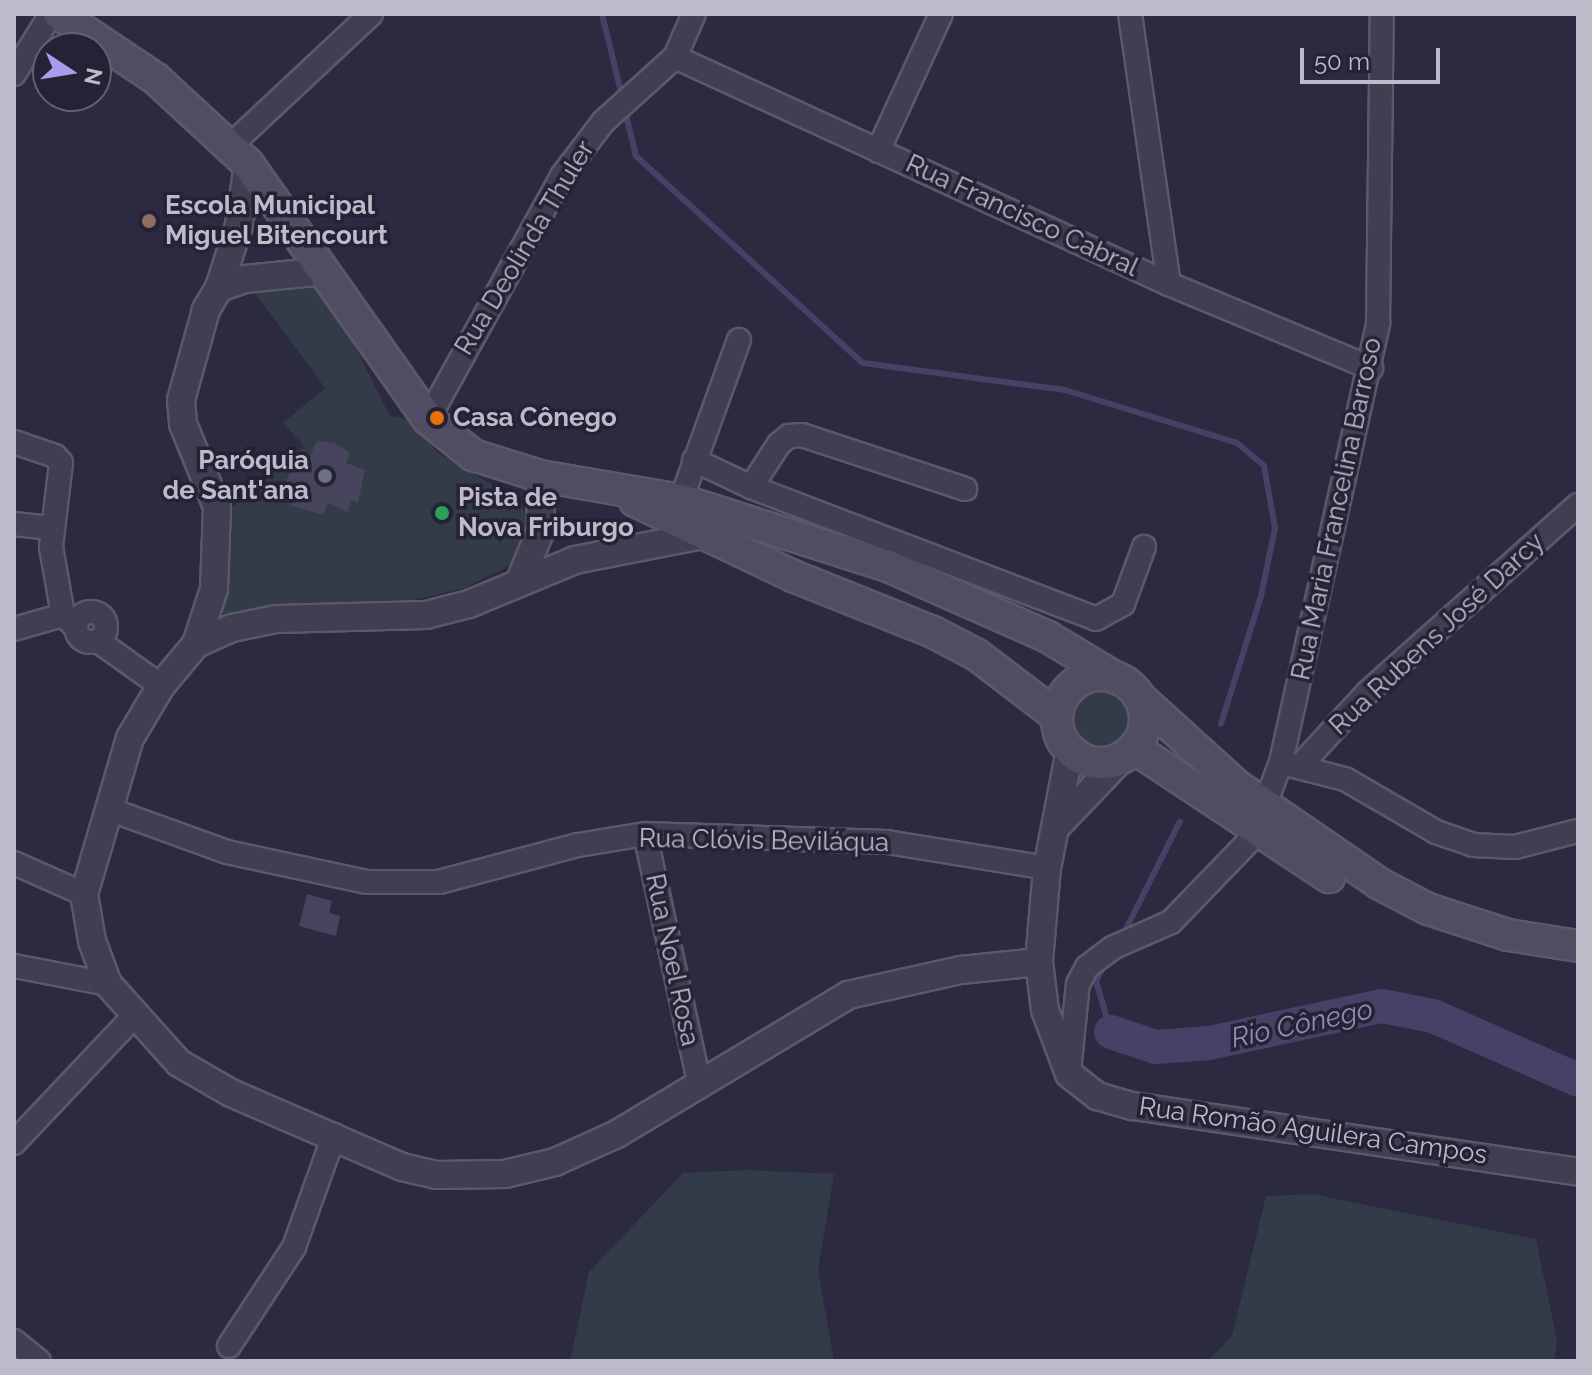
<!DOCTYPE html>
<html>
<head>
<meta charset="utf-8">
<style>
  body { margin:0 }
  #map { position:relative; width:1592px; height:1375px; overflow:hidden; background:#2c2a40; font-family:Raleway,sans-serif }
  div>[style] { position:absolute }
  .green>* { inset:0; background:#323b47 }
  .round { border-radius:50% }
  .stream>* { height:6px; margin:-3px; padding:0 3px; transform-origin:3px; border-radius:3px; background:#464167 }
  .river>* { height:34px; margin:-17px; padding:0 17px; transform-origin:17px; border-radius:17px; background:#464167 }
  .building>* { inset:0; background:#47445d }
  .roads { filter:drop-shadow(2px 0 #5b586a) drop-shadow(-2px 0 #5b586a) drop-shadow(0 2px #5b586a) drop-shadow(0 -2px #5b586a) }
  .minor>* { height:22px; margin:-11px; padding:0 11px; transform-origin:11px; border-radius:11px; background:#403e50 }
  .minor>.ring { margin:-11px; padding:0; box-sizing:content-box; background:none; border:22px solid #403e50; border-radius:50% }
  .tertiary>* { height:26px; margin:-13px; padding:0 13px; transform-origin:13px; border-radius:13px; background:#403e50 }
  .secondary>* { height:30px; margin:-15px; padding:0 15px; transform-origin:15px; border-radius:15px; background:#504c62 }
  .secondary>.ring { margin:-15px; padding:0; box-sizing:content-box; background:none; border:30px solid #504c62; border-radius:50% }
  .dots>* { width:22px; height:22px; translate:-50% -50%; box-sizing:border-box; border:4px solid #252235; border-radius:50% }
  span { translate:-50% -50%; white-space:nowrap; text-align:center; line-height:1.15; -webkit-text-stroke:7px #252235; paint-order:stroke }
  .poi-label { font-size:26px; color:#bdbaca; font-weight:700 }
  .left { translate:0 -50%; text-align:left }
  .right { translate:-100% -50%; text-align:right }
  .street-label { font-size:26px; color:#bdbaca }
  .water-label { font-size:28px; color:#908cb2; font-style:italic }
  .frame { position:absolute; inset:0; border:16px solid #bdbaca; pointer-events:none }
  .north { position:absolute; left:32px; top:32px; width:80px; height:80px; box-sizing:border-box; background:#252235; border:2px solid #625f71; border-radius:50%; rotate:102deg; font-size:22px; font-weight:700; line-height:32px; text-align:center; color:#bdbaca }
  .north::after { content:''; display:block; margin:auto; width:28px; height:36px; background:#a99ced; clip-path:polygon(50% 0,100% 100%,50% 72%,0 100%) }
  .scale { position:absolute; left:1300px; top:48px; width:140px; height:36px; box-sizing:border-box; border:4px solid #bdbaca; border-top:0; padding-left:10px; font-size:24px; line-height:28px; white-space:nowrap; color:#bdbaca; -webkit-text-stroke:6px #252235; paint-order:stroke }
</style>
</head>
<body>
<div id="map">
  <div class="green">
    <i style="clip-path:polygon(325px 287px,390px 416px,411px 420px,437px 452px,521px 502px,528px 526px,513px 564px,464px 588px,414px 600px,216px 614px,222px 516px,304px 446px,283px 423px,325px 388px,252px 289px)"></i>
    <i class="round" style="left:1071px;top:690px;width:58px;height:58px"></i>
    <i style="clip-path:polygon(748px 1170px,834px 1174px,818px 1270px,834px 1361px,570px 1361px,589px 1272px,683px 1173px)"></i>
    <i style="clip-path:polygon(1312px 1194px,1536px 1239px,1557px 1340px,1554px 1361px,1208px 1361px,1232px 1336px,1266px 1196px)"></i>
  </div>
  <div class="stream">
    <i style="left:602px;top:14px;width:84px;rotate:76.3deg"></i>
    <i style="left:625px;top:111px;width:46px;rotate:76.3deg"></i>
    <i style="left:636px;top:156px;width:307px;rotate:42.4deg"></i>
    <i style="left:863px;top:363px;width:204px;rotate:7.6deg"></i>
    <i style="left:1065px;top:390px;width:180px;rotate:17.1deg"></i>
    <i style="left:1237px;top:443px;width:35px;rotate:40deg"></i>
    <i style="left:1264px;top:466px;width:63px;rotate:79.9deg"></i>
    <i style="left:1275px;top:528px;width:69px;rotate:101.6deg"></i>
    <i style="left:1261px;top:596px;width:134px;rotate:107.4deg"></i>
    <i style="left:1123px;top:935px;width:127px;rotate:-63.4deg"></i>
    <i style="left:1106px;top:962px;width:21px;rotate:118deg"></i>
    <i style="left:1096px;top:981px;width:53px;rotate:73.6deg"></i>
  </div>
  <div class="river">
    <i style="left:1111px;top:1032px;width:47px;rotate:18.4deg"></i>
    <i style="left:1156px;top:1047px;width:53px;rotate:-4.3deg"></i>
    <i style="left:1209px;top:1043px;width:177px;rotate:-12.1deg"></i>
    <i style="left:1382px;top:1006px;width:52px;rotate:11.1deg"></i>
    <i style="left:1433px;top:1016px;width:158px;rotate:23.8deg"></i>
  </div>
  <div class="building">
    <i style="clip-path:polygon(317px 441px,334px 443px,350px 453px,346px 463px,365px 470px,358px 503px,351px 500px,348px 512px,328px 503px,323px 515px,291px 506px,296px 494px,282px 490px,296px 459px,307px 462px)"></i>
    <i style="clip-path:polygon(307px 894px,332px 901px,329px 913px,340px 916px,336px 936px,299px 926px)"></i>
  </div>
  <div class="roads">
    <div class="minor">
      <i style="left:1130px;top:14px;width:273px;rotate:81.8deg"></i>
      <i style="left:675px;top:57px;width:544px;rotate:24.68deg"></i>
      <i style="left:1169px;top:284px;width:219px;rotate:22.6deg"></i>
      <i style="left:14px;top:74px;width:70px;rotate:-58.3deg"></i>
      <i style="left:230px;top:146px;width:193px;rotate:-43.1deg"></i>
      <i style="left:878px;top:151px;width:151px;rotate:-65.3deg"></i>
      <i style="left:428px;top:419px;width:277px;rotate:-61.1deg"></i>
      <i style="left:562px;top:176px;width:68px;rotate:-52.8deg"></i>
      <i style="left:603px;top:122px;width:97px;rotate:-42.1deg"></i>
      <i style="left:675px;top:57px;width:47px;rotate:-66.2deg"></i>
      <i style="left:14px;top:442px;width:43px;rotate:18.9deg"></i>
      <i style="left:55px;top:456px;width:9px;rotate:49deg"></i>
      <i style="left:61px;top:463px;width:85px;rotate:96.8deg"></i>
      <i style="left:51px;top:547px;width:69px;rotate:80deg"></i>
      <i style="left:63px;top:615px;width:16px;rotate:43deg"></i>
      <i style="left:694px;top:460px;width:63px;rotate:25.3deg"></i>
      <i style="left:751px;top:487px;width:369px;rotate:20.9deg"></i>
      <i style="left:1096px;top:619px;width:31px;rotate:-29deg"></i>
      <i style="left:1123px;top:604px;width:61px;rotate:-69.8deg"></i>
      <i style="left:751px;top:487px;width:51px;rotate:-56.9deg"></i>
      <i style="left:779px;top:444px;width:13px;rotate:-39deg"></i>
      <i style="left:789px;top:436px;width:13px;rotate:-4deg"></i>
      <i style="left:802px;top:435px;width:172px;rotate:18.3deg"></i>
      <i style="left:681px;top:500px;width:170px;rotate:-70.1deg"></i>
      <i style="left:14px;top:524px;width:38px;rotate:6deg"></i>
      <i class="ring" style="left:76px;top:612px;width:8px;height:8px"></i>
      <i style="left:14px;top:629px;width:51px;rotate:-15.9deg"></i>
      <i style="left:98px;top:641px;width:77px;rotate:35.5deg"></i>
      <i style="left:1286px;top:764px;width:61px;rotate:14.3deg"></i>
      <i style="left:1345px;top:779px;width:105px;rotate:30.2deg"></i>
      <i style="left:1436px;top:832px;width:39px;rotate:19deg"></i>
      <i style="left:1473px;top:845px;width:42px;rotate:2.7deg"></i>
      <i style="left:1515px;top:847px;width:65px;rotate:-14.3deg"></i>
      <i style="left:1299px;top:767px;width:102px;rotate:-47.4deg"></i>
      <i style="left:1368px;top:692px;width:281px;rotate:-41.7deg"></i>
      <i style="left:1264px;top:807px;width:48px;rotate:-69.3deg"></i>
      <i style="left:1281px;top:762px;width:450px;rotate:-77.5deg"></i>
      <i style="left:1378px;top:323px;width:309px;rotate:-89.3deg"></i>
      <i style="left:111px;top:810px;width:123px;rotate:19.9deg"></i>
      <i style="left:227px;top:852px;width:143px;rotate:12.1deg"></i>
      <i style="left:367px;top:882px;width:72px"></i>
      <i style="left:439px;top:882px;width:144px;rotate:-14.9deg"></i>
      <i style="left:578px;top:845px;width:68px;rotate:-9.3deg"></i>
      <i style="left:645px;top:834px;width:242px;rotate:1.9deg"></i>
      <i style="left:887px;top:842px;width:162px;rotate:9.2deg"></i>
      <i style="left:645px;top:834px;width:258px;rotate:77.7deg"></i>
      <i style="left:14px;top:863px;width:77px;rotate:23.9deg"></i>
      <i style="left:14px;top:966px;width:96px;rotate:10.8deg"></i>
      <i style="left:1069px;top:1072px;width:88px;rotate:-84.2deg"></i>
      <i style="left:1078px;top:984px;width:19px;rotate:-62deg"></i>
      <i style="left:1087px;top:967px;width:31px;rotate:-37deg"></i>
      <i style="left:1112px;top:948px;width:64px;rotate:-23.8deg"></i>
      <i style="left:1171px;top:922px;width:127px;rotate:-46deg"></i>
      <i style="left:14px;top:1143px;width:175px;rotate:-46.6deg"></i>
      <i style="left:14px;top:1341px;width:32px;rotate:39deg"></i>
      <i style="left:229px;top:1346px;width:118px;rotate:-56.7deg"></i>
      <i style="left:294px;top:1247px;width:119px;rotate:-70.3deg"></i>
    </div>
    <div class="tertiary">
      <i style="left:324px;top:271px;width:79px;rotate:174.2deg"></i>
      <i style="left:245px;top:279px;width:28px;rotate:161deg"></i>
      <i style="left:219px;top:288px;width:26px;rotate:121deg"></i>
      <i style="left:206px;top:310px;width:93px;rotate:105.5deg"></i>
      <i style="left:181px;top:400px;width:24px;rotate:85deg"></i>
      <i style="left:183px;top:424px;width:90px;rotate:67.7deg"></i>
      <i style="left:217px;top:507px;width:82px;rotate:92.1deg"></i>
      <i style="left:214px;top:589px;width:58px;rotate:108.1deg"></i>
      <i style="left:196px;top:644px;width:55px;rotate:129.8deg"></i>
      <i style="left:161px;top:686px;width:61px;rotate:120.8deg"></i>
      <i style="left:130px;top:738px;width:163px;rotate:106.4deg"></i>
      <i style="left:84px;top:894px;width:48px;rotate:80.3deg"></i>
      <i style="left:92px;top:941px;width:46px;rotate:69.6deg"></i>
      <i style="left:108px;top:984px;width:106px;rotate:48.1deg"></i>
      <i style="left:179px;top:1063px;width:60px;rotate:30deg"></i>
      <i style="left:231px;top:1093px;width:186px;rotate:23.4deg"></i>
      <i style="left:402px;top:1167px;width:35px;rotate:13deg"></i>
      <i style="left:436px;top:1175px;width:69px;rotate:-0.8deg"></i>
      <i style="left:505px;top:1174px;width:51px;rotate:-13.5deg"></i>
      <i style="left:555px;top:1162px;width:68px;rotate:-24.3deg"></i>
      <i style="left:617px;top:1134px;width:270px;rotate:-31deg"></i>
      <i style="left:848px;top:995px;width:116px;rotate:-12.5deg"></i>
      <i style="left:961px;top:970px;width:78px;rotate:-5.9deg"></i>
      <i style="left:219px;top:288px;width:66px;rotate:-72.4deg"></i>
      <i style="left:239px;top:225px;width:62px;rotate:-81.6deg"></i>
      <i style="left:519px;top:583px;width:57px;rotate:-67.5deg"></i>
      <i style="left:541px;top:530px;width:54px;rotate:-91.1deg"></i>
      <i style="left:196px;top:644px;width:39px;rotate:-24deg"></i>
      <i style="left:232px;top:628px;width:45px;rotate:-11.6deg"></i>
      <i style="left:276px;top:619px;width:150px;rotate:-1.5deg"></i>
      <i style="left:426px;top:615px;width:44px;rotate:-14.3deg"></i>
      <i style="left:469px;top:604px;width:115px;rotate:-22.5deg"></i>
      <i style="left:575px;top:560px;width:129px;rotate:-11.1deg"></i>
      <i style="left:1070px;top:750px;width:120px;rotate:101deg"></i>
      <i style="left:1047px;top:868px;width:94px;rotate:94.9deg"></i>
      <i style="left:1039px;top:962px;width:48px;rotate:82.9deg"></i>
      <i style="left:1045px;top:1010px;width:68px;rotate:69.4deg"></i>
      <i style="left:1069px;top:1074px;width:36px;rotate:38deg"></i>
      <i style="left:1097px;top:1096px;width:37px;rotate:16deg"></i>
      <i style="left:1133px;top:1106px;width:450px;rotate:8.4deg"></i>
      <i style="left:1056px;top:827px;width:95px;rotate:-46.3deg"></i>
    </div>
    <div class="secondary">
      <i style="left:59px;top:14px;width:117px;rotate:33.8deg"></i>
      <i style="left:156px;top:79px;width:125px;rotate:42.7deg"></i>
      <i style="left:248px;top:164px;width:312px;rotate:54.8deg"></i>
      <i style="left:428px;top:419px;width:58px;rotate:38.7deg"></i>
      <i style="left:473px;top:455px;width:70px;rotate:17.4deg"></i>
      <i style="left:540px;top:476px;width:143px;rotate:9.7deg"></i>
      <i style="left:681px;top:500px;width:217px;rotate:17.7deg"></i>
      <i style="left:888px;top:566px;width:175px;rotate:23.9deg"></i>
      <i style="left:1048px;top:637px;width:79px;rotate:31.1deg"></i>
      <i style="left:635px;top:501px;width:175px;rotate:25.4deg"></i>
      <i style="left:793px;top:576px;width:151px;rotate:21.8deg"></i>
      <i style="left:933px;top:632px;width:50px;rotate:27.6deg"></i>
      <i style="left:977px;top:655px;width:101px;rotate:37.3deg"></i>
      <i class="ring" style="left:1057px;top:675px;width:58px;height:58px"></i>
      <i style="left:1139px;top:697px;width:131px;rotate:42.2deg"></i>
      <i style="left:1236px;top:785px;width:175px;rotate:34.5deg"></i>
      <i style="left:1380px;top:884px;width:54px;rotate:27.5deg"></i>
      <i style="left:1428px;top:909px;width:84px;rotate:18deg"></i>
      <i style="left:1508px;top:935px;width:71px;rotate:8.9deg"></i>
      <i style="left:1134px;top:748px;width:234px;rotate:33.5deg"></i>
    </div>
  </div>
  <div class="dots">
    <i style="left:149px;top:221px;background:#8d6e63"></i>
    <i style="left:437px;top:418px;background:#e8710a"></i>
    <i style="left:325px;top:476px;background:#6b7280"></i>
    <i style="left:442px;top:513px;background:#2e9e5b"></i>
  </div>
  <div class="poi-label">
    <span class="left" style="left:165px;top:221px">Escola Municipal<br>Miguel Bitencourt</span>
    <span class="left" style="left:453px;top:418px">Casa Cônego</span>
    <span class="right" style="left:309px;top:476px">Paróquia<br>de Sant'ana</span>
    <span class="left" style="left:458px;top:513px">Pista de<br>Nova Friburgo</span>
  </div>
  <div class="street-label">
    <span style="left:1022px;top:216px;rotate:25deg">Rua Francisco Cabral</span>
    <span style="left:525px;top:248px;rotate:-59deg">Rua Deolinda Thuler</span>
    <span style="left:1337px;top:509px;rotate:-78deg">Rua Maria Francelina Barroso</span>
    <span style="left:1437px;top:634px;rotate:-43deg">Rua Rubens José Darcy</span>
    <span style="left:764px;top:841px;rotate:1deg">Rua Clóvis Beviláqua</span>
    <span style="left:672px;top:960px;rotate:78deg">Rua Noel Rosa</span>
    <span style="left:1313px;top:1131px;rotate:8deg">Rua Romão Aguilera Campos</span>
  </div>
  <div class="water-label">
    <span style="left:1302px;top:1024px;rotate:-12deg">Rio Cônego</span>
  </div>
  <div class="frame"></div>
  <div class="north">N</div>
  <div class="scale">50 m</div>
</div>
</body>
</html>
